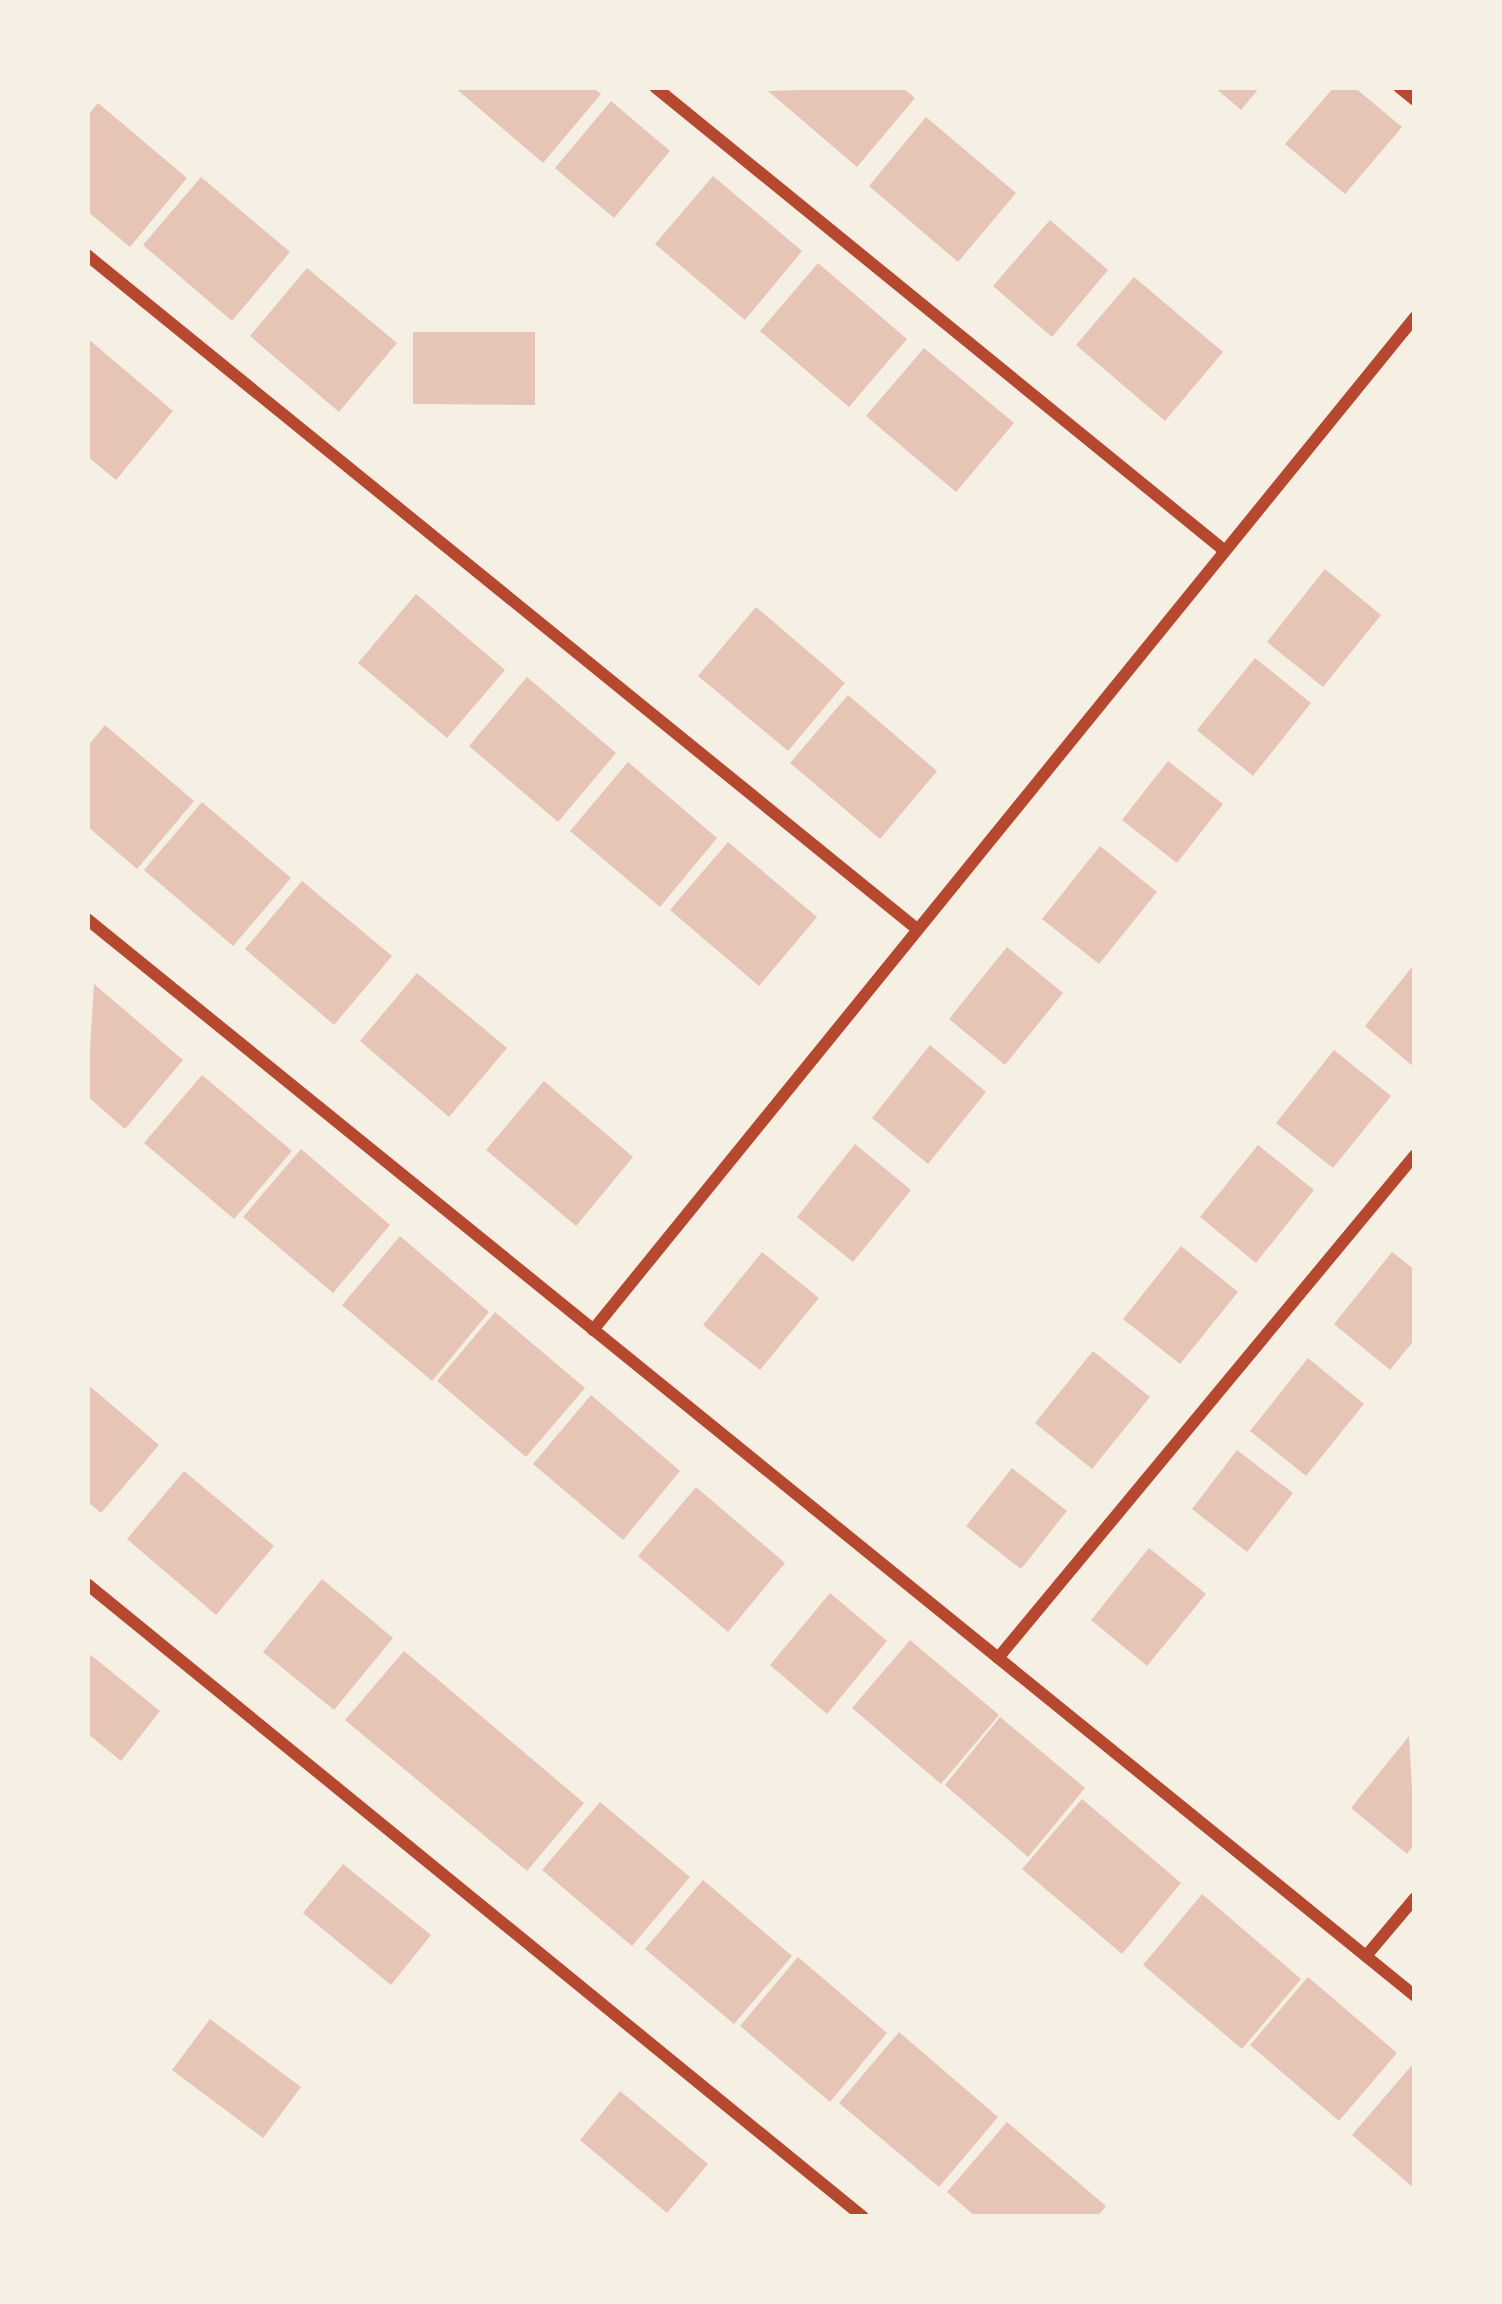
<!DOCTYPE html>
<html>
<head>
<meta charset="utf-8">
<style>
  body { margin:0 }
  #map { position:relative; width:1502px; height:2304px; overflow:hidden; background:#f6efe4; font-family:Montserrat,sans-serif }
  div>[style] { position:absolute }
  .building>* { inset:0; background:#e6c5b7 }
  .minor>* { height:12px; margin:-6px; padding:0 6px; transform-origin:6px; border-radius:6px; background:#b5482f }
  span { translate:-50% -50%; white-space:nowrap; text-align:center; line-height:1.15; -webkit-text-stroke:12px #f6efe4; paint-order:stroke }
  .frame { position:absolute; inset:0; border:90px solid #f6efe4; pointer-events:none }
</style>
</head>
<body>
<div id="map">
  <div class="building">
    <i style="clip-path:polygon(454px 87px,593px 87px,601px 94px,543px 163px)"></i>
    <i style="clip-path:polygon(902px 87px,915px 98px,857px 167px,768px 91px)"></i>
    <i style="clip-path:polygon(1214px 87px,1260px 87px,1241px 110px)"></i>
    <i style="clip-path:polygon(1334px 87px,1354px 87px,1402px 127px,1345px 194px,1285px 144px)"></i>
    <i style="clip-path:polygon(611px 101px,670px 151px,614px 218px,555px 168px)"></i>
    <i style="clip-path:polygon(98px 103px,187px 178px,130px 247px,87px 211px,87px 116px)"></i>
    <i style="clip-path:polygon(926px 117px,1016px 193px,958px 262px,869px 186px)"></i>
    <i style="clip-path:polygon(713px 176px,802px 251px,745px 320px,655px 244px)"></i>
    <i style="clip-path:polygon(201px 177px,290px 252px,232px 321px,143px 245px)"></i>
    <i style="clip-path:polygon(1050px 220px,1108px 270px,1052px 337px,993px 286px)"></i>
    <i style="clip-path:polygon(818px 263px,907px 339px,849px 407px,760px 331px)"></i>
    <i style="clip-path:polygon(307px 268px,397px 343px,339px 412px,250px 336px)"></i>
    <i style="clip-path:polygon(1134px 277px,1223px 352px,1165px 421px,1076px 345px)"></i>
    <i style="clip-path:polygon(413px 332px,535px 332px,535px 405px,413px 404px)"></i>
    <i style="clip-path:polygon(87px 338px,173px 411px,116px 480px,87px 456px)"></i>
    <i style="clip-path:polygon(924px 348px,1014px 423px,956px 492px,866px 416px)"></i>
    <i style="clip-path:polygon(1325px 569px,1381px 615px,1323px 687px,1267px 642px)"></i>
    <i style="clip-path:polygon(416px 594px,505px 670px,447px 738px,358px 663px)"></i>
    <i style="clip-path:polygon(756px 607px,845px 683px,788px 751px,698px 676px)"></i>
    <i style="clip-path:polygon(1255px 658px,1311px 703px,1253px 776px,1197px 730px)"></i>
    <i style="clip-path:polygon(527px 677px,616px 753px,558px 822px,469px 746px)"></i>
    <i style="clip-path:polygon(848px 695px,937px 771px,880px 839px,790px 763px)"></i>
    <i style="clip-path:polygon(105px 725px,194px 801px,137px 869px,87px 826px,87px 747px)"></i>
    <i style="clip-path:polygon(1168px 761px,1223px 804px,1177px 863px,1122px 820px)"></i>
    <i style="clip-path:polygon(628px 762px,717px 838px,660px 907px,570px 831px)"></i>
    <i style="clip-path:polygon(202px 802px,291px 878px,233px 946px,144px 870px)"></i>
    <i style="clip-path:polygon(728px 842px,817px 917px,759px 986px,670px 910px)"></i>
    <i style="clip-path:polygon(1100px 846px,1157px 892px,1099px 964px,1042px 919px)"></i>
    <i style="clip-path:polygon(302px 881px,392px 956px,334px 1025px,245px 949px)"></i>
    <i style="clip-path:polygon(1007px 947px,1063px 993px,1005px 1065px,949px 1019px)"></i>
    <i style="clip-path:polygon(1415px 963px,1415px 1068px,1365px 1026px)"></i>
    <i style="clip-path:polygon(417px 973px,507px 1048px,449px 1117px,360px 1041px)"></i>
    <i style="clip-path:polygon(94px 984px,183px 1060px,125px 1129px,87px 1096px)"></i>
    <i style="clip-path:polygon(930px 1045px,986px 1092px,928px 1164px,872px 1118px)"></i>
    <i style="clip-path:polygon(1334px 1050px,1391px 1096px,1333px 1168px,1276px 1123px)"></i>
    <i style="clip-path:polygon(202px 1075px,292px 1151px,234px 1219px,144px 1143px)"></i>
    <i style="clip-path:polygon(544px 1081px,633px 1157px,576px 1226px,486px 1150px)"></i>
    <i style="clip-path:polygon(855px 1144px,911px 1190px,853px 1262px,797px 1217px)"></i>
    <i style="clip-path:polygon(1258px 1145px,1314px 1190px,1256px 1263px,1200px 1217px)"></i>
    <i style="clip-path:polygon(301px 1149px,390px 1225px,333px 1293px,243px 1217px)"></i>
    <i style="clip-path:polygon(400px 1236px,489px 1312px,432px 1381px,342px 1305px)"></i>
    <i style="clip-path:polygon(1181px 1246px,1238px 1292px,1180px 1364px,1123px 1319px)"></i>
    <i style="clip-path:polygon(762px 1252px,819px 1298px,760px 1370px,703px 1325px)"></i>
    <i style="clip-path:polygon(1392px 1252px,1415px 1270px,1415px 1339px,1390px 1370px,1334px 1324px)"></i>
    <i style="clip-path:polygon(495px 1312px,585px 1388px,526px 1457px,437px 1381px)"></i>
    <i style="clip-path:polygon(1093px 1351px,1150px 1397px,1092px 1469px,1035px 1423px)"></i>
    <i style="clip-path:polygon(1308px 1358px,1364px 1404px,1306px 1476px,1250px 1431px)"></i>
    <i style="clip-path:polygon(87px 1384px,159px 1445px,101px 1513px,87px 1501px)"></i>
    <i style="clip-path:polygon(591px 1395px,680px 1471px,623px 1540px,533px 1464px)"></i>
    <i style="clip-path:polygon(1237px 1450px,1293px 1493px,1247px 1552px,1192px 1509px)"></i>
    <i style="clip-path:polygon(1012px 1468px,1067px 1511px,1021px 1569px,966px 1526px)"></i>
    <i style="clip-path:polygon(184px 1471px,274px 1546px,216px 1615px,127px 1539px)"></i>
    <i style="clip-path:polygon(696px 1487px,785px 1563px,728px 1632px,638px 1556px)"></i>
    <i style="clip-path:polygon(1149px 1548px,1206px 1594px,1147px 1666px,1091px 1620px)"></i>
    <i style="clip-path:polygon(322px 1579px,393px 1638px,334px 1710px,263px 1652px)"></i>
    <i style="clip-path:polygon(830px 1593px,887px 1641px,827px 1714px,770px 1665px)"></i>
    <i style="clip-path:polygon(910px 1640px,999px 1715px,941px 1784px,852px 1708px)"></i>
    <i style="clip-path:polygon(404px 1651px,584px 1803px,527px 1871px,345px 1720px)"></i>
    <i style="clip-path:polygon(87px 1652px,160px 1711px,121px 1761px,87px 1733px)"></i>
    <i style="clip-path:polygon(1000px 1717px,1085px 1788px,1028px 1857px,945px 1785px)"></i>
    <i style="clip-path:polygon(1409px 1736px,1415px 1844px,1407px 1854px,1351px 1808px)"></i>
    <i style="clip-path:polygon(1082px 1799px,1181px 1883px,1122px 1954px,1022px 1869px)"></i>
    <i style="clip-path:polygon(600px 1802px,690px 1877px,632px 1946px,542px 1870px)"></i>
    <i style="clip-path:polygon(343px 1864px,431px 1935px,391px 1985px,303px 1913px)"></i>
    <i style="clip-path:polygon(703px 1880px,792px 1956px,734px 2024px,645px 1949px)"></i>
    <i style="clip-path:polygon(1202px 1894px,1301px 1979px,1242px 2049px,1143px 1965px)"></i>
    <i style="clip-path:polygon(798px 1957px,887px 2033px,830px 2102px,740px 2026px)"></i>
    <i style="clip-path:polygon(1308px 1977px,1397px 2053px,1339px 2121px,1250px 2045px)"></i>
    <i style="clip-path:polygon(210px 2019px,301px 2087px,263px 2138px,172px 2070px)"></i>
    <i style="clip-path:polygon(899px 2032px,998px 2117px,939px 2187px,839px 2103px)"></i>
    <i style="clip-path:polygon(1412px 2065px,1415px 2068px,1415px 2189px,1352px 2135px)"></i>
    <i style="clip-path:polygon(620px 2091px,708px 2164px,667px 2213px,580px 2140px)"></i>
    <i style="clip-path:polygon(1007px 2122px,1106px 2206px,1097px 2217px,976px 2217px,947px 2192px)"></i>
  </div>
  <div class="minor">
    <i style="left:655px;top:87px;width:729px;rotate:39.15deg"></i>
    <i style="left:1399px;top:87px;width:21px;rotate:39deg"></i>
    <i style="left:87px;top:255px;width:1069px;rotate:39.08deg"></i>
    <i style="left:87px;top:919px;width:1710px;rotate:39.04deg"></i>
    <i style="left:593px;top:1330px;width:1305px;rotate:-50.94deg"></i>
    <i style="left:87px;top:1584px;width:1001px;rotate:39.2deg"></i>
    <i style="left:998px;top:1658px;width:653px;rotate:-50.34deg"></i>
    <i style="left:1366px;top:1956px;width:76px;rotate:-49.8deg"></i>
  </div>
  <div class="frame"></div>
</div>
</body>
</html>
